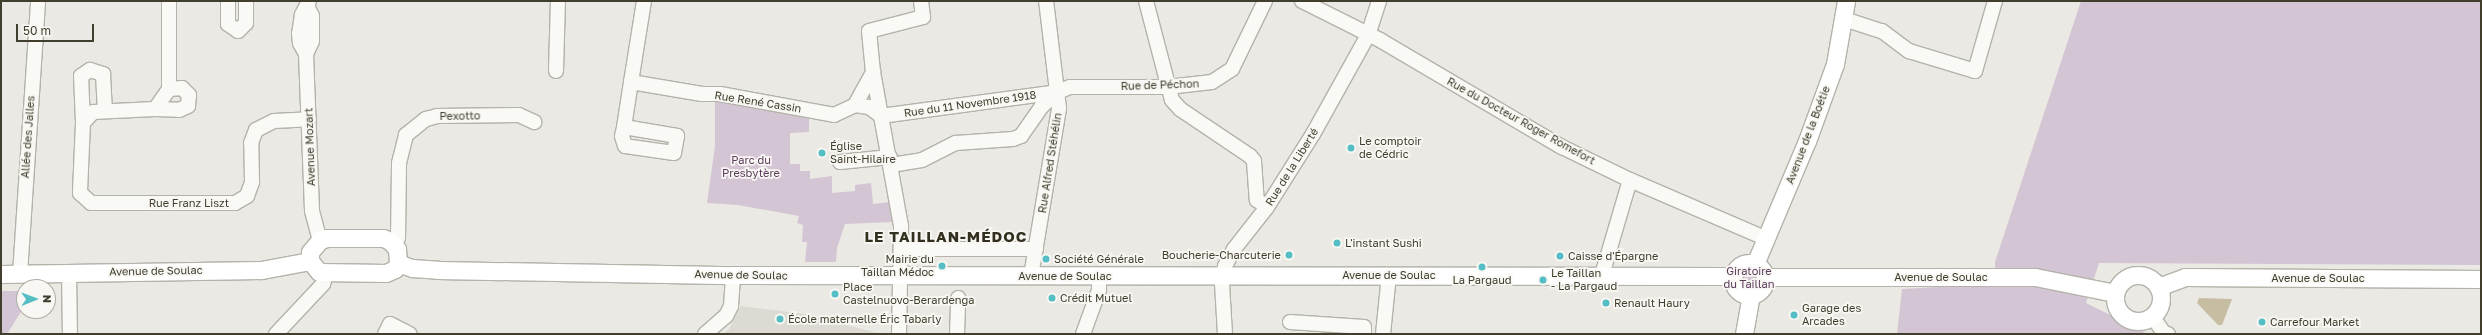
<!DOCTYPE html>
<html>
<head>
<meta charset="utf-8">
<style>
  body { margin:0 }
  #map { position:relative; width:2482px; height:335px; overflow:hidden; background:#eae9e4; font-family:"Golos Text",sans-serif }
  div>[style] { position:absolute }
  .built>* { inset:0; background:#dcdad2 }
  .green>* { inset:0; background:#d3c5d4 }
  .round { border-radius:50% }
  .water>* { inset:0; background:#c7bda2 }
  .roads { filter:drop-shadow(1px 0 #b4b2a9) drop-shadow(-1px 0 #b4b2a9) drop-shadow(0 1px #b4b2a9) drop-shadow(0 -1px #b4b2a9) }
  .minor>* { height:14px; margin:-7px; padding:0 7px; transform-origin:7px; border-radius:7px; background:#f9f9f6 }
  .major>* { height:17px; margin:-8.5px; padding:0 8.5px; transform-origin:8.5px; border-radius:8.5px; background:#fff }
  .major>.ring { margin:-8.5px; padding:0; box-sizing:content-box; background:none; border:17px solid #fff; border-radius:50% }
  .dots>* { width:11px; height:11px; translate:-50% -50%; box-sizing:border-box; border:2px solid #f8f7f3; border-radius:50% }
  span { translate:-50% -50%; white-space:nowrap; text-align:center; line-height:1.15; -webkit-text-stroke:3.5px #f8f7f3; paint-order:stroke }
  .street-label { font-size:11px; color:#413e2d }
  .poi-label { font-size:11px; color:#413e2d }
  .left { translate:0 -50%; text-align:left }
  .right { translate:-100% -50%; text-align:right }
  .park-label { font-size:11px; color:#5c3b5c }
  .district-label { font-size:15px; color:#33301f; font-weight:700; letter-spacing:1px }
  .frame { position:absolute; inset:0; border:2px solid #413e2d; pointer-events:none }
  .north { position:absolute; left:16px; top:279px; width:40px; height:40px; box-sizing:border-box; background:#f8f7f3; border:1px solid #afada4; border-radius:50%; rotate:89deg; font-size:11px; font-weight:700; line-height:16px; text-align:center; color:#413e2d }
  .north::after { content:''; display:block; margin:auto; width:14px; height:18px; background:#54bec4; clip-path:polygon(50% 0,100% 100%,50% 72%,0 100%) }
  .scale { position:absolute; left:16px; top:24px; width:78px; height:18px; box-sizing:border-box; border:2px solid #413e2d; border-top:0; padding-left:5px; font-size:12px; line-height:14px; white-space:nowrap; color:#413e2d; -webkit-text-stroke:3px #f8f7f3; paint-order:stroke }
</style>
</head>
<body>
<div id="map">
  <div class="built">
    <i style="clip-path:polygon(741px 306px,805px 314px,881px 334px,723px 334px,729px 329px)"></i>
  </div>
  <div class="green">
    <i style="clip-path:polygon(2081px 1px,2481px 1px,2481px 265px,2099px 263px,2086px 303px,2148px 334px,1897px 334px,1902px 289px,1995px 284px,1995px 262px)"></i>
    <i style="clip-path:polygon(715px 95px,809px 114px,809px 132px,790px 133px,790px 164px,800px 164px,800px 171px,810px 171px,810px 179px,832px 176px,832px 193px,855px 191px,855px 185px,871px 183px,873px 204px,890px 202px,892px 222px,845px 224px,837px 248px,836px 262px,805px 262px,807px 242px,802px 242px,803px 225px,797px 223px,799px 216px,738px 205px,707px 203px,715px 146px)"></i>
    <i class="round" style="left:1737px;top:267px;width:24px;height:24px"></i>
    <i style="clip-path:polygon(1px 291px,24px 291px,24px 307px,7px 334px,1px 334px)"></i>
  </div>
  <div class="water">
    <i style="clip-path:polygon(2199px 298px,2232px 299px,2222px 325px,2218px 325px,2197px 303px)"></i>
  </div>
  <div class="roads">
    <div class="minor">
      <i style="left:169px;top:1px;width:88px;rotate:90deg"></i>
      <i style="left:169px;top:89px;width:24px;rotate:125deg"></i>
      <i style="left:155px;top:109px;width:62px;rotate:177.2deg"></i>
      <i style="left:93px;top:112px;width:15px;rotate:132deg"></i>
      <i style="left:83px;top:123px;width:70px;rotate:92.5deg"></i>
      <i style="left:80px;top:193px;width:15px;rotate:42deg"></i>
      <i style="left:91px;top:203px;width:144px"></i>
      <i style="left:235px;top:203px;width:14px;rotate:-30deg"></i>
      <i style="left:247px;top:196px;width:15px;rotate:-70deg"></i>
      <i style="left:252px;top:182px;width:39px;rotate:-91deg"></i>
      <i style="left:251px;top:143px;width:14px;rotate:-69deg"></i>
      <i style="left:256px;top:130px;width:20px;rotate:-27deg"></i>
      <i style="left:274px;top:121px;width:35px;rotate:-3deg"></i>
      <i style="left:228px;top:1px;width:23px;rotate:90deg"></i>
      <i style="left:228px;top:24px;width:12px;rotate:35deg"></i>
      <i style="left:238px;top:31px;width:11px;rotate:-45deg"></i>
      <i style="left:246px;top:23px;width:22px;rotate:-90deg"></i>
      <i style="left:309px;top:1px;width:16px;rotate:117deg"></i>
      <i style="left:302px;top:15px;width:19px;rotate:99deg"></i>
      <i style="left:299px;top:34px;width:9px;rotate:84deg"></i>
      <i style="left:300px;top:43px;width:13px;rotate:61deg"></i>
      <i style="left:306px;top:54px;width:157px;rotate:87.8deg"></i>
      <i style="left:312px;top:211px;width:30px;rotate:75deg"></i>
      <i style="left:644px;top:1px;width:82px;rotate:99.1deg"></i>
      <i style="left:631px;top:82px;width:72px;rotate:9.6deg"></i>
      <i style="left:702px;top:94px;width:18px"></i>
      <i style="left:720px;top:94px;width:116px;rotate:10.4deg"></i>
      <i style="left:834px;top:115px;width:23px;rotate:-25deg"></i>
      <i style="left:855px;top:105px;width:14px;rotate:8deg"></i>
      <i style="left:869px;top:107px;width:15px;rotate:37deg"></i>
      <i style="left:881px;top:116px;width:179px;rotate:-7.7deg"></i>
      <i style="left:1058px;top:92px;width:13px;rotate:-23deg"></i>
      <i style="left:1070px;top:87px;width:98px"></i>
      <i style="left:1168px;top:87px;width:44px;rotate:-6.5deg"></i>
      <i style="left:1212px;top:82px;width:24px;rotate:-33deg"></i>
      <i style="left:1232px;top:69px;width:76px;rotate:-64.1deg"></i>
      <i style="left:1146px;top:1px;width:102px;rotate:75.3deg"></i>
      <i style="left:1172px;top:100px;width:12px;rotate:48deg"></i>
      <i style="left:1180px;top:109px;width:84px;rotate:33.9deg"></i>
      <i style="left:1250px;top:156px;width:6px;rotate:51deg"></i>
      <i style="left:1254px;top:161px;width:39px;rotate:86deg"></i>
      <i style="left:1257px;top:200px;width:12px;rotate:35deg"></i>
      <i style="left:1302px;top:1px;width:87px;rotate:26.6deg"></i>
      <i style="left:1380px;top:40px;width:211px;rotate:30.5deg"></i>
      <i style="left:1562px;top:147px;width:76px;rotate:25.9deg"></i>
      <i style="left:1630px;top:180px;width:149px;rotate:23.3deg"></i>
      <i style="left:1844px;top:19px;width:40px;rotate:18deg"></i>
      <i style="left:1882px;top:31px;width:34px;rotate:37deg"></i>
      <i style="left:1909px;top:51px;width:69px;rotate:16.9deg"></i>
      <i style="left:1975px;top:71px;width:73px;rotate:-74.1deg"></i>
      <i style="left:306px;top:54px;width:14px;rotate:-65deg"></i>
      <i style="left:312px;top:41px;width:25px;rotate:-90deg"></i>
      <i style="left:312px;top:16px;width:9px;rotate:-117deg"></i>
      <i style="left:556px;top:71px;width:70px;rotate:-88.4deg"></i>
      <i style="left:855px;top:105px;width:38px;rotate:-61deg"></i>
      <i style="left:155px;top:109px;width:24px;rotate:2deg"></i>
      <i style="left:179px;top:110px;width:10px;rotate:-24deg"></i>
      <i style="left:188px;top:106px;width:11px;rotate:-85deg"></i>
      <i style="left:189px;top:95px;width:10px;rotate:-135deg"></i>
      <i style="left:182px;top:88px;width:13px;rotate:176deg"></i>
      <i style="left:83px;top:123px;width:47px;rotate:-92.4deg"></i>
      <i style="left:81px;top:76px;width:11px;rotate:-34deg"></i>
      <i style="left:90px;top:70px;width:14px;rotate:17deg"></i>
      <i style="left:103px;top:74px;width:36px;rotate:87deg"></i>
      <i style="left:624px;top:127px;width:54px;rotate:9.6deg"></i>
      <i style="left:677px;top:136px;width:17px;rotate:100deg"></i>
      <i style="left:674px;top:153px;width:49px;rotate:-171.9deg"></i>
      <i style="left:625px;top:146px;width:10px;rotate:-107deg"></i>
      <i style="left:622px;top:136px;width:9px;rotate:-77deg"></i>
      <i style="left:624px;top:127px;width:46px;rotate:-81.2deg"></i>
      <i style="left:840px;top:162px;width:50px;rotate:-5.7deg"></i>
      <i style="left:891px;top:165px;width:31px;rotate:-9deg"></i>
      <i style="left:922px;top:160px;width:38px;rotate:-27deg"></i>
      <i style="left:956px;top:143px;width:57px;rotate:-4deg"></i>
      <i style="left:1013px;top:139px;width:9px;rotate:-21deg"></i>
      <i style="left:1021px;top:136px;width:37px;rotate:-55deg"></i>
      <i style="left:1042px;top:106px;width:21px;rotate:-41deg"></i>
      <i style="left:394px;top:244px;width:7px;rotate:-56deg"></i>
      <i style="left:398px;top:238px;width:75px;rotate:-89.2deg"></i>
      <i style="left:399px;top:163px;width:29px;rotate:-76deg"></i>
      <i style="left:406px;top:135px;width:26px;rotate:-39deg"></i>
      <i style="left:426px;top:119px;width:11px;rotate:-15deg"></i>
      <i style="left:437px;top:116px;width:82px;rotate:-0.7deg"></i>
      <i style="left:519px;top:115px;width:17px;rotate:25deg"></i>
      <i style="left:903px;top:249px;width:133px"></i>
      <i style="left:69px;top:273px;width:61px;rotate:89.1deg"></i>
      <i style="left:20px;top:274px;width:274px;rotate:-86.2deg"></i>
      <i style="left:1602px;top:275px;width:99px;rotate:-73.6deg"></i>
      <i style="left:1031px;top:276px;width:170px;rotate:-80.5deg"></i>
      <i style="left:1059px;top:108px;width:108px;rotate:-96.9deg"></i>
      <i style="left:2152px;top:316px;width:21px;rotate:55deg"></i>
      <i style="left:2164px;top:333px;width:4px;rotate:14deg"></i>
      <i style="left:1290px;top:322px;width:74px;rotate:3.9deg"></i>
      <i style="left:1364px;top:327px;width:7px;rotate:90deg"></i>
      <i style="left:276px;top:334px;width:69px;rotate:-46.8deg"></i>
      <i style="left:323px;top:284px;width:10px;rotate:-73deg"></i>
      <i style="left:385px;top:334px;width:11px;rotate:-63deg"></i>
      <i style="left:390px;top:324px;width:22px;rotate:27deg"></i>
      <i style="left:705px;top:334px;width:28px;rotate:-41deg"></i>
      <i style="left:726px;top:316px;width:11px;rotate:-63deg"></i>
      <i style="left:731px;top:306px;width:31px;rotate:-86deg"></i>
      <i style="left:899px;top:334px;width:108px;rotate:-88.9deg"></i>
      <i style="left:901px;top:226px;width:157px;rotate:-100.3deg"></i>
      <i style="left:873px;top:72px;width:41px;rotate:-95.6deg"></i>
      <i style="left:869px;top:31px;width:56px;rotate:-14.5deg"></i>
      <i style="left:923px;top:17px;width:16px;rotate:-97deg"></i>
      <i style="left:957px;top:334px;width:36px;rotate:-88deg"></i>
      <i style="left:1083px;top:334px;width:47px;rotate:-70deg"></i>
      <i style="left:1099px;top:290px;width:14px;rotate:-90deg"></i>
      <i style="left:1225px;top:334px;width:51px;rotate:-93.4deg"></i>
      <i style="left:1222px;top:283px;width:17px;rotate:-80deg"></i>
      <i style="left:1225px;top:266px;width:19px;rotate:-62deg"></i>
      <i style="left:1234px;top:249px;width:53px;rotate:-51.8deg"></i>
      <i style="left:1267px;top:207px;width:86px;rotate:-57.8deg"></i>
      <i style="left:1313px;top:134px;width:113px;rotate:-60.9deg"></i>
      <i style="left:1368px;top:35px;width:36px;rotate:-72deg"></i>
      <i style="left:1383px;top:334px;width:59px;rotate:-84.2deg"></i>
    </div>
    <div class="major">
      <i style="left:327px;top:238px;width:56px"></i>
      <i style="left:383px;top:238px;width:8px;rotate:23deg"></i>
      <i style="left:390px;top:241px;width:11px;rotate:49deg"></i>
      <i style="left:397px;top:249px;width:14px;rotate:86deg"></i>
      <i style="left:398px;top:263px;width:7px;rotate:117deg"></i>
      <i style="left:395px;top:269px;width:10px;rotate:156deg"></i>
      <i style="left:386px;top:273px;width:67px;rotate:-179.1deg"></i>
      <i style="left:319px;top:272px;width:14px;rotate:-129deg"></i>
      <i style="left:310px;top:261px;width:9px;rotate:-90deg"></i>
      <i style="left:310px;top:252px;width:16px;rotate:-50deg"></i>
      <i style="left:320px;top:240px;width:7px;rotate:-16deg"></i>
      <i class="ring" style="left:1733px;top:263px;width:15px;height:15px"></i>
      <i style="left:398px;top:263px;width:15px;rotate:20deg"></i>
      <i style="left:412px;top:268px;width:26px;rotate:4deg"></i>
      <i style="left:438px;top:270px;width:295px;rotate:1deg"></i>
      <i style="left:733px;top:275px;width:1000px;rotate:0.06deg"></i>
      <i style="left:1755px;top:264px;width:134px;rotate:-67.1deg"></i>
      <i style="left:1807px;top:141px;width:82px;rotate:-70deg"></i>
      <i style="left:1835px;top:64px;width:64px;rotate:-80.1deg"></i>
      <i style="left:1px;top:274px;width:260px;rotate:-0.9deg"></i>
      <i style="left:261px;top:270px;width:50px;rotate:-10.4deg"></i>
      <i class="ring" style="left:2115px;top:275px;width:29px;height:29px"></i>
      <i style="left:1765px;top:277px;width:270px"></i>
      <i style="left:2035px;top:277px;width:82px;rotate:11.3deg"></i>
      <i style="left:2158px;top:287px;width:29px;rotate:-20deg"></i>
      <i style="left:2185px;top:277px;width:296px;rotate:0.4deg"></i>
      <i style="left:1744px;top:334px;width:39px;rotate:-80deg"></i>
    </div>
  </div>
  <div class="dots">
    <i style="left:1351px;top:148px;background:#54bec4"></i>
    <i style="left:822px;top:153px;background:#54bec4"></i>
    <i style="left:1337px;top:243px;background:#54bec4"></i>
    <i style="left:1289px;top:255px;background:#54bec4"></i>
    <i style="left:1560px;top:256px;background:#54bec4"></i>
    <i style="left:1046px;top:259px;background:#54bec4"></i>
    <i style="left:942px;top:266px;background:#54bec4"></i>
    <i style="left:1482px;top:267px;background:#54bec4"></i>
    <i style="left:1543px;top:280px;background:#54bec4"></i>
    <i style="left:835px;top:294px;background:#54bec4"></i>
    <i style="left:1052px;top:298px;background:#54bec4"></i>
    <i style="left:1606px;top:303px;background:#54bec4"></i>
    <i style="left:1794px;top:315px;background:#54bec4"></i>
    <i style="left:780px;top:319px;background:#54bec4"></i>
    <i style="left:2262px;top:322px;background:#54bec4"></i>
  </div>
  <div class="street-label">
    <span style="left:1160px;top:85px;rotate:-2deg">Rue de Péchon</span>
    <span style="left:758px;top:102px;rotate:9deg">Rue René Cassin</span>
    <span style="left:970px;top:104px;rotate:-8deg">Rue du 11 Novembre 1918</span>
    <span style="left:460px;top:116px;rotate:-1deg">Pexotto</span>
    <span style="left:1521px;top:121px;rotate:29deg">Rue du Docteur Roger Romefort</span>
    <span style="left:1808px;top:135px;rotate:-69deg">Avenue de la Boétie</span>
    <span style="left:28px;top:137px;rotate:-86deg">Allée des Jalles</span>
    <span style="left:310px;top:147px;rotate:-92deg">Avenue Mozart</span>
    <span style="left:1050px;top:163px;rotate:-81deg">Rue Alfred Stéhélin</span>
    <span style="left:1292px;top:167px;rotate:-58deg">Rue de la Liberté</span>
    <span style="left:189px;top:203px">Rue Franz Liszt</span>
    <span style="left:156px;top:271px;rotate:-1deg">Avenue de Soulac</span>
    <span style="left:741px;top:275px;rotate:1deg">Avenue de Soulac</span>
    <span style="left:1389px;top:275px">Avenue de Soulac</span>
    <span style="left:1065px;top:276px">Avenue de Soulac</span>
    <span style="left:1941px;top:277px">Avenue de Soulac</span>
    <span style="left:2318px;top:278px">Avenue de Soulac</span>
  </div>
  <div class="poi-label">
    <span class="left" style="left:1359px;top:148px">Le comptoir<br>de Cédric</span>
    <span class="left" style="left:830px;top:153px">Église<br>Saint-Hilaire</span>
    <span class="left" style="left:1345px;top:243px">L'instant Sushi</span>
    <span class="right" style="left:1281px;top:255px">Boucherie-Charcuterie</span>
    <span class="left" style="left:1568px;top:256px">Caisse d'Épargne</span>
    <span class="left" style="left:1054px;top:259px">Société Générale</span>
    <span class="right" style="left:934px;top:266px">Mairie du<br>Taillan Médoc</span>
    <span class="left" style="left:1551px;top:280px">Le Taillan<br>- La Pargaud</span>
    <span style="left:1482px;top:280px">La Pargaud</span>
    <span class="left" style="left:843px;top:294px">Place<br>Castelnuovo-Berardenga</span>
    <span class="left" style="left:1060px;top:298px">Crédit Mutuel</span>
    <span class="left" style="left:1614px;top:303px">Renault Haury</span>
    <span class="left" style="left:1802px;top:315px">Garage des<br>Arcades</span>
    <span class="left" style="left:788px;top:319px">École maternelle Éric Tabarly</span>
    <span class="left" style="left:2270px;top:322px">Carrefour Market</span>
  </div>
  <div class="park-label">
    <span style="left:751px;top:167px">Parc du<br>Presbytère</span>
    <span style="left:1749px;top:278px">Giratoire<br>du Taillan</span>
  </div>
  <div class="district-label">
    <span style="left:946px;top:237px">LE TAILLAN-MÉDOC</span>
  </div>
  <div class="frame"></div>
  <div class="north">N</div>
  <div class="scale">50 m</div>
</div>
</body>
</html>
